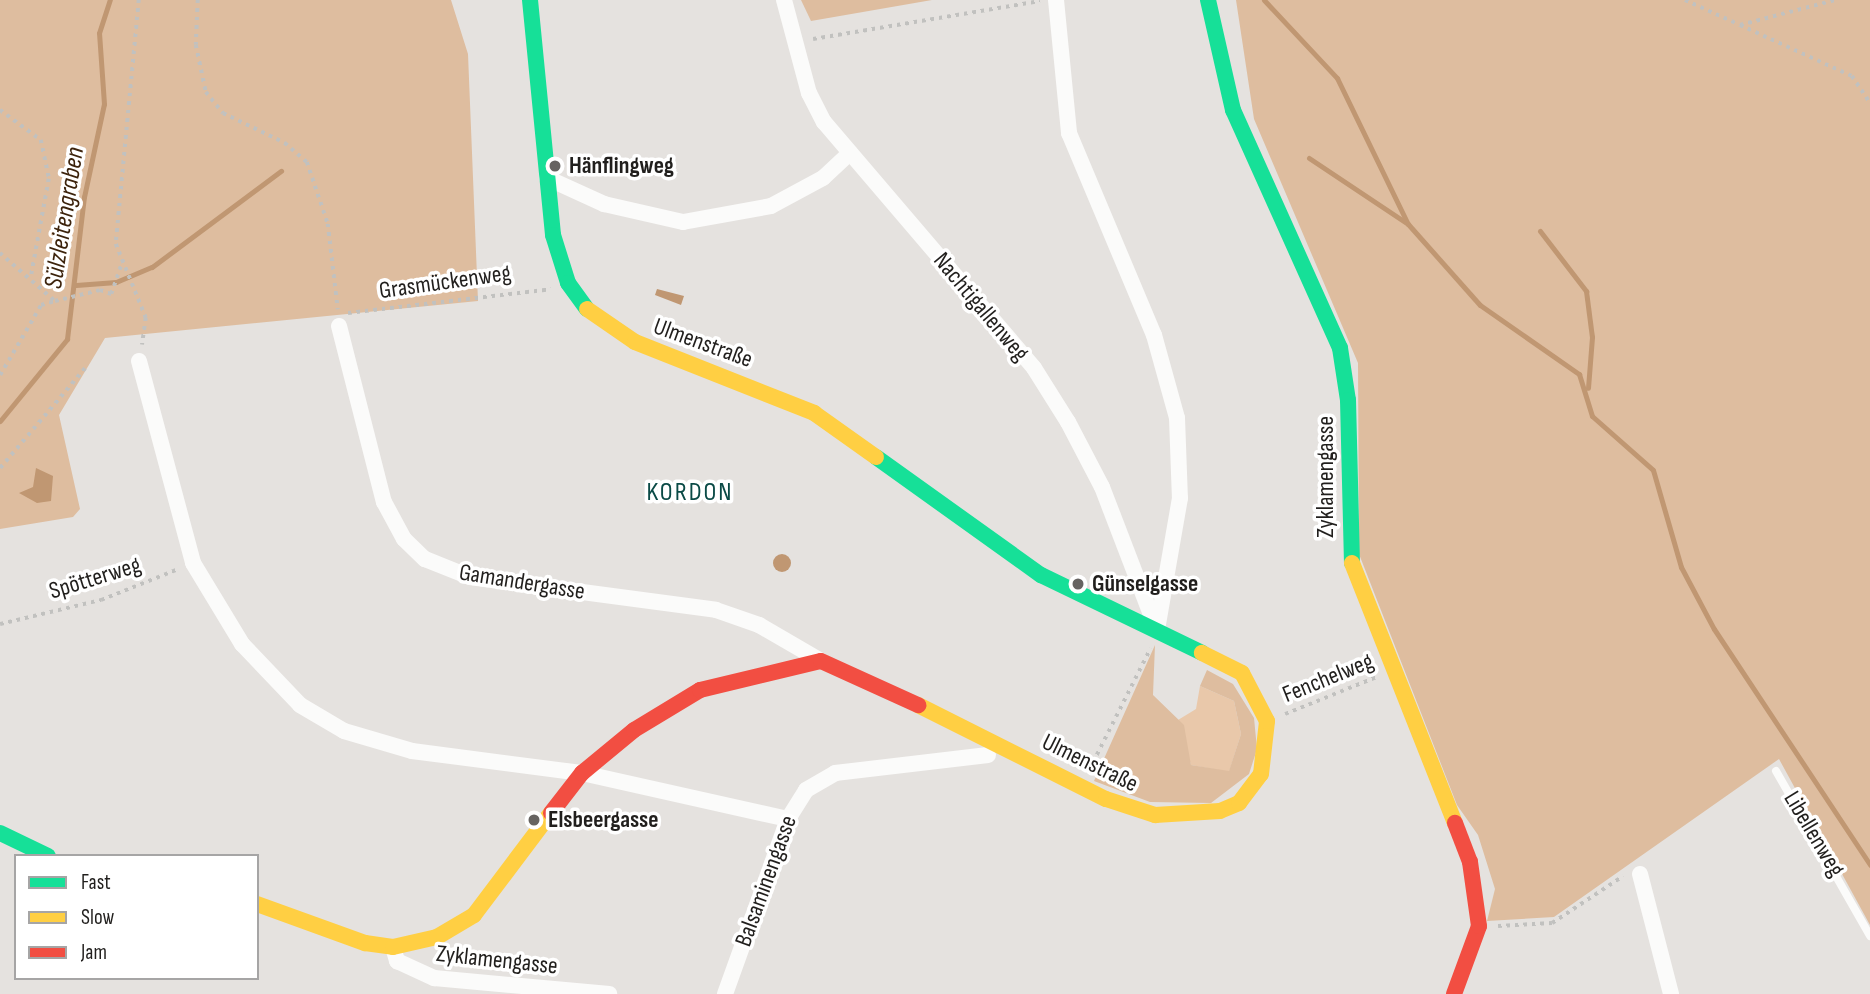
<!DOCTYPE html>
<html>
<head>
<meta charset="utf-8">
<style>
  body { margin:0 }
  #map { position:relative; width:1870px; height:994px; overflow:hidden; background:#e5e2df; font-family:"Sofia Sans Condensed",sans-serif }
  div>[style] { position:absolute }
  .green>* { inset:0; background:#e9c8aa }
  .forest>* { inset:0; background:#debd9f }
  .water>* { inset:0; background:#c09772 }
  .round { border-radius:50% }
  .stream>* { height:5px; margin:-2.5px; padding:0 2.5px; transform-origin:2.5px; border-radius:2.5px; background:#c09772 }
  .path>* { height:3.5px; margin-top:-1.75px; transform-origin:0; background:repeating-linear-gradient(90deg,#c1c1bf 0 3.5px,transparent 0 8.5px) }
  .lane>* { height:8px; margin:-4px; padding:0 4px; transform-origin:4px; border-radius:4px; background:#fbfbfa }
  .street>* { height:16px; margin:-8px; padding:0 8px; transform-origin:8px; border-radius:8px; background:#fbfbfa }
  .fast>* { height:16px; margin:-8px; padding:0 8px; transform-origin:8px; border-radius:8px; background:#16e098 }
  .slow>* { height:16px; margin:-8px; padding:0 8px; transform-origin:8px; border-radius:8px; background:#ffcf43 }
  .jam>* { height:16px; margin:-8px; padding:0 8px; transform-origin:8px; border-radius:8px; background:#f24e42 }
  .dots>* { width:19px; height:19px; translate:-50% -50%; box-sizing:border-box; border:4px solid #fff; border-radius:50% }
  span { translate:-50% -50%; white-space:nowrap; text-align:center; line-height:1.15; -webkit-text-stroke:7px #fff; paint-order:stroke }
  .poi-label { font-size:24px; color:#211f1d; font-weight:700 }
  .left { translate:0 -50%; text-align:left }
  .street-label { font-size:24px; color:#211f1d }
  .water-label { font-size:26px; color:#3c230c; font-style:italic }
  .neighbourhood-label { font-size:26px; color:#0a4a46; letter-spacing:2px }
  .legend { position:absolute; left:14px; top:854px; width:245px; height:126px; box-sizing:border-box; background:#fff; border:2px solid #a6a5a5; margin:0; padding:9px 12px; list-style:none; font-size:21px; color:#211f1d }
  .legend li { display:flex; align-items:center; gap:14px; height:35px }
  .legend b { width:35px; border:2px solid #a6a5a5 }
</style>
</head>
<body>
<div id="map">
  <div class="green">
    <i style="clip-path:polygon(1200px 686px,1234px 701px,1241px 734px,1229px 772px,1191px 765px,1178px 720px,1196px 709px)"></i>
  </div>
  <div class="forest">
    <i style="clip-path:polygon(0 0,451px 0,468px 54px,478px 301px,105px 338px,59px 415px,80px 509px,73px 517px,0 529px)"></i>
    <i style="clip-path:polygon(801px 0,932px 0,811px 21px)"></i>
    <i style="clip-path:polygon(1236px 0,1870px 0,1870px 925px,1779px 759px,1554px 917px,1487px 921px,1495px 889px,1478px 835px,1457px 805px,1359px 554px,1358px 363px,1254px 119px)"></i>
    <i style="clip-path:polygon(1155px 645px,1153px 695px,1184px 725px,1191px 765px,1229px 771px,1241px 734px,1234px 701px,1200px 686px,1207px 670px,1233px 684px,1254px 718px,1257px 749px,1249px 774px,1211px 803px,1150px 802px,1094px 781px)"></i>
  </div>
  <div class="water">
    <i style="clip-path:polygon(657px 289px,684px 296px,681px 305px,655px 295px)"></i>
    <i style="clip-path:polygon(36px 468px,53px 476px,51px 501px,37px 503px,19px 493px,33px 487px)"></i>
    <i class="round" style="left:773px;top:554px;width:18px;height:18px"></i>
  </div>
  <div class="stream">
    <i style="left:1264px;top:0;width:107px;rotate:46.9deg"></i>
    <i style="left:1337px;top:78px;width:162px;rotate:64.1deg"></i>
    <i style="left:1408px;top:224px;width:108px;rotate:48.4deg"></i>
    <i style="left:1480px;top:305px;width:121px;rotate:34.9deg"></i>
    <i style="left:1579px;top:374px;width:44px;rotate:72.8deg"></i>
    <i style="left:1592px;top:416px;width:81px;rotate:41.5deg"></i>
    <i style="left:1653px;top:470px;width:101px;rotate:73.9deg"></i>
    <i style="left:1681px;top:567px;width:70px;rotate:62deg"></i>
    <i style="left:1714px;top:629px;width:283px;rotate:56.5deg"></i>
    <i style="left:1309px;top:158px;width:119px;rotate:33.7deg"></i>
    <i style="left:1540px;top:231px;width:76px;rotate:52.5deg"></i>
    <i style="left:1586px;top:291px;width:46px;rotate:82.6deg"></i>
    <i style="left:1592px;top:337px;width:51px;rotate:94.5deg"></i>
    <i style="left:76px;top:285px;width:40px;rotate:-4.3deg"></i>
    <i style="left:116px;top:282px;width:39px;rotate:-23deg"></i>
    <i style="left:152px;top:267px;width:161px;rotate:-36.7deg"></i>
    <i style="left:0;top:421px;width:106px;rotate:-50.7deg"></i>
    <i style="left:67px;top:339px;width:143px;rotate:-83.2deg"></i>
    <i style="left:84px;top:197px;width:95px;rotate:-77.9deg"></i>
    <i style="left:104px;top:104px;width:71px;rotate:-94deg"></i>
    <i style="left:99px;top:33px;width:35px;rotate:-72deg"></i>
  </div>
  <div class="path">
    <i style="left:139px;top:0;width:245px;rotate:95.4deg"></i>
    <i style="left:116px;top:244px;width:80px;rotate:67.9deg"></i>
    <i style="left:146px;top:318px;width:27px;rotate:98deg"></i>
    <i style="left:198px;top:0;width:45px;rotate:92.5deg"></i>
    <i style="left:196px;top:45px;width:48px;rotate:78deg"></i>
    <i style="left:206px;top:92px;width:27px;rotate:51deg"></i>
    <i style="left:223px;top:113px;width:69px;rotate:25.8deg"></i>
    <i style="left:285px;top:143px;width:29px;rotate:41deg"></i>
    <i style="left:307px;top:162px;width:65px;rotate:71.3deg"></i>
    <i style="left:328px;top:224px;width:86px;rotate:83.3deg"></i>
    <i style="left:1685px;top:0;width:60px;rotate:24.4deg"></i>
    <i style="left:1740px;top:25px;width:98px;rotate:-14.7deg"></i>
    <i style="left:1740px;top:25px;width:123px;rotate:24.5deg"></i>
    <i style="left:1852px;top:76px;width:32px;rotate:56deg"></i>
    <i style="left:813px;top:39px;width:230px;rotate:-9.5deg"></i>
    <i style="left:0;top:110px;width:51px;rotate:36.2deg"></i>
    <i style="left:41px;top:140px;width:40px;rotate:78deg"></i>
    <i style="left:49px;top:179px;width:100px;rotate:100.4deg"></i>
    <i style="left:0;top:253px;width:73px;rotate:41.1deg"></i>
    <i style="left:55px;top:301px;width:46px;rotate:-13.7deg"></i>
    <i style="left:100px;top:290px;width:12px;rotate:20deg"></i>
    <i style="left:111px;top:294px;width:36px;rotate:-71deg"></i>
    <i style="left:348px;top:313px;width:204px;rotate:-6.7deg"></i>
    <i style="left:0;top:375px;width:81px;rotate:-59.6deg"></i>
    <i style="left:41px;top:305px;width:15px;rotate:-16deg"></i>
    <i style="left:0;top:468px;width:131px;rotate:-49.6deg"></i>
    <i style="left:0;top:624px;width:104px;rotate:-13.4deg"></i>
    <i style="left:101px;top:600px;width:83px;rotate:-21.9deg"></i>
    <i style="left:1285px;top:714px;width:101px;rotate:-22deg"></i>
    <i style="left:1089px;top:770px;width:136px;rotate:-63.2deg"></i>
    <i style="left:1498px;top:926px;width:54px;rotate:-3.2deg"></i>
    <i style="left:1552px;top:923px;width:85px;rotate:-33.5deg"></i>
  </div>
  <div class="lane">
    <i style="left:1776px;top:771px;width:190px;rotate:60.3deg"></i>
  </div>
  <div class="street">
    <i style="left:784px;top:0;width:96px;rotate:75deg"></i>
    <i style="left:809px;top:93px;width:33px;rotate:63deg"></i>
    <i style="left:824px;top:122px;width:323px;rotate:49.5deg"></i>
    <i style="left:1034px;top:368px;width:64px;rotate:57.8deg"></i>
    <i style="left:1068px;top:422px;width:73px;rotate:62.4deg"></i>
    <i style="left:1102px;top:487px;width:153px;rotate:69deg"></i>
    <i style="left:1056px;top:0;width:134px;rotate:84.4deg"></i>
    <i style="left:1069px;top:133px;width:219px;rotate:67.2deg"></i>
    <i style="left:1154px;top:335px;width:86px;rotate:74.5deg"></i>
    <i style="left:1177px;top:418px;width:80px;rotate:87.9deg"></i>
    <i style="left:1180px;top:498px;width:134px;rotate:99.9deg"></i>
    <i style="left:547px;top:178px;width:63px;rotate:24.5deg"></i>
    <i style="left:604px;top:204px;width:81px;rotate:12.8deg"></i>
    <i style="left:683px;top:222px;width:89px;rotate:-10.3deg"></i>
    <i style="left:771px;top:206px;width:59px;rotate:-28.3deg"></i>
    <i style="left:823px;top:178px;width:37px;rotate:-43deg"></i>
    <i style="left:339px;top:326px;width:182px;rotate:75.7deg"></i>
    <i style="left:384px;top:502px;width:42px;rotate:61.6deg"></i>
    <i style="left:404px;top:539px;width:29px;rotate:44deg"></i>
    <i style="left:425px;top:559px;width:48px;rotate:21.8deg"></i>
    <i style="left:470px;top:577px;width:248px;rotate:7.6deg"></i>
    <i style="left:716px;top:610px;width:46px;rotate:19.2deg"></i>
    <i style="left:759px;top:625px;width:72px;rotate:30.1deg"></i>
    <i style="left:139px;top:361px;width:209px;rotate:75deg"></i>
    <i style="left:193px;top:563px;width:95px;rotate:58.8deg"></i>
    <i style="left:242px;top:644px;width:84px;rotate:46.4deg"></i>
    <i style="left:300px;top:705px;width:51px;rotate:30.6deg"></i>
    <i style="left:344px;top:731px;width:71px;rotate:16.4deg"></i>
    <i style="left:412px;top:751px;width:171px;rotate:7.4deg"></i>
    <i style="left:582px;top:773px;width:211px;rotate:12.6deg"></i>
    <i style="left:1640px;top:874px;width:124px;rotate:75.5deg"></i>
    <i style="left:393px;top:947px;width:15px;rotate:74deg"></i>
    <i style="left:397px;top:961px;width:41px;rotate:24.7deg"></i>
    <i style="left:434px;top:978px;width:176px;rotate:5.2deg"></i>
    <i style="left:725px;top:994px;width:186px;rotate:-70.2deg"></i>
    <i style="left:788px;top:819px;width:34px;rotate:-58deg"></i>
    <i style="left:806px;top:790px;width:34px;rotate:-30deg"></i>
    <i style="left:835px;top:773px;width:154px;rotate:-6.7deg"></i>
  </div>
  <div class="fast">
    <i style="left:530px;top:0;width:236px;rotate:84.4deg"></i>
    <i style="left:553px;top:235px;width:50px;rotate:72.6deg"></i>
    <i style="left:568px;top:283px;width:32px;rotate:54deg"></i>
    <i style="left:1208px;top:0;width:113px;rotate:77.2deg"></i>
    <i style="left:1233px;top:110px;width:261px;rotate:65.8deg"></i>
    <i style="left:1340px;top:348px;width:53px;rotate:81.3deg"></i>
    <i style="left:1348px;top:400px;width:163px;rotate:88.6deg"></i>
    <i style="left:876px;top:457px;width:203px;rotate:35.6deg"></i>
    <i style="left:1041px;top:575px;width:179px;rotate:25.8deg"></i>
    <i style="left:0;top:833px;width:53px;rotate:25.6deg"></i>
  </div>
  <div class="slow">
    <i style="left:587px;top:309px;width:58px;rotate:34.5deg"></i>
    <i style="left:635px;top:342px;width:193px;rotate:21.6deg"></i>
    <i style="left:814px;top:413px;width:76px;rotate:35.4deg"></i>
    <i style="left:1352px;top:563px;width:280px;rotate:68.4deg"></i>
    <i style="left:918px;top:705px;width:210px;rotate:26.6deg"></i>
    <i style="left:1106px;top:799px;width:52px;rotate:18.1deg"></i>
    <i style="left:1155px;top:815px;width:65px;rotate:-3.5deg"></i>
    <i style="left:1220px;top:811px;width:21px;rotate:-23deg"></i>
    <i style="left:1239px;top:803px;width:36px;rotate:-53deg"></i>
    <i style="left:1261px;top:774px;width:53px;rotate:-83.5deg"></i>
    <i style="left:1267px;top:721px;width:54px;rotate:-117.5deg"></i>
    <i style="left:1242px;top:673px;width:45px;rotate:-153.4deg"></i>
    <i style="left:257px;top:904px;width:115px;rotate:19.9deg"></i>
    <i style="left:365px;top:943px;width:28px;rotate:8deg"></i>
    <i style="left:393px;top:947px;width:45px;rotate:-12.8deg"></i>
    <i style="left:437px;top:937px;width:43px;rotate:-30.7deg"></i>
    <i style="left:474px;top:915px;width:128px;rotate:-53deg"></i>
  </div>
  <div class="jam">
    <i style="left:551px;top:813px;width:51px;rotate:-52.2deg"></i>
    <i style="left:582px;top:773px;width:67px;rotate:-39.6deg"></i>
    <i style="left:634px;top:730px;width:77px;rotate:-31.2deg"></i>
    <i style="left:700px;top:690px;width:124px;rotate:-13.5deg"></i>
    <i style="left:821px;top:661px;width:107px;rotate:24.4deg"></i>
    <i style="left:1454px;top:994px;width:72px;rotate:-69.8deg"></i>
    <i style="left:1479px;top:926px;width:65px;rotate:-98deg"></i>
    <i style="left:1470px;top:862px;width:42px;rotate:-111deg"></i>
  </div>
  <div class="dots">
    <i style="left:555px;top:166px;background:#666361"></i>
    <i style="left:1078px;top:584px;background:#666361"></i>
    <i style="left:534px;top:820px;background:#666361"></i>
  </div>
  <div class="poi-label">
    <span class="left" style="left:569px;top:166px">Hänflingweg</span>
    <span class="left" style="left:1092px;top:584px">Günselgasse</span>
    <span class="left" style="left:548px;top:820px">Elsbeergasse</span>
  </div>
  <div class="street-label">
    <span style="left:445px;top:282px;rotate:-8deg">Grasmückenweg</span>
    <span style="left:981px;top:307px;rotate:50deg">Nachtigallenweg</span>
    <span style="left:703px;top:343px;rotate:20deg">Ulmenstraße</span>
    <span style="left:1326px;top:477px;rotate:-90deg">Zyklamengasse</span>
    <span style="left:95px;top:578px;rotate:-17deg">Spötterweg</span>
    <span style="left:522px;top:582px;rotate:9deg">Gamandergasse</span>
    <span style="left:1328px;top:678px;rotate:-22deg">Fenchelweg</span>
    <span style="left:1090px;top:763px;rotate:26deg">Ulmenstraße</span>
    <span style="left:1814px;top:834px;rotate:59deg">Libellenweg</span>
    <span style="left:766px;top:881px;rotate:-70deg">Balsaminengasse</span>
    <span style="left:497px;top:960px;rotate:6deg">Zyklamengasse</span>
  </div>
  <div class="water-label">
    <span style="left:65px;top:218px;rotate:-81deg">Sülzleitengraben</span>
  </div>
  <div class="neighbourhood-label">
    <span style="left:690px;top:493px">KORDON</span>
  </div>
  <ul class="legend">
  <li><b style="height:9px;background:#16e098"></b>Fast</li>
  <li><b style="height:9px;background:#ffcf43"></b>Slow</li>
  <li><b style="height:9px;background:#f24e42"></b>Jam</li>
  </ul>
</div>
</body>
</html>
